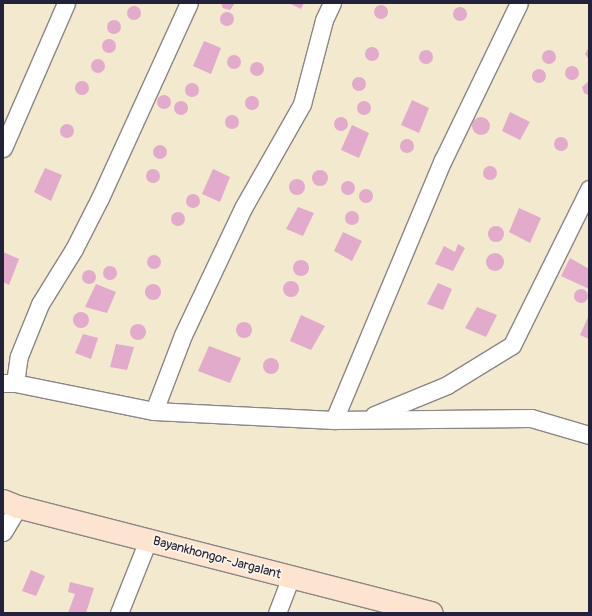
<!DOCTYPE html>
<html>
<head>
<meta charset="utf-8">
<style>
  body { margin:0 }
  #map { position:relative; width:592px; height:616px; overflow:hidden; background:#f3e9cf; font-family:Pangolin,sans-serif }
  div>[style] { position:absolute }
  .building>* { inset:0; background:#e2aacb }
  .round { border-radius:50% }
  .roads { filter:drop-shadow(1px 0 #8a8685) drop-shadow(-1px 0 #8a8685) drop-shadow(0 1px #8a8685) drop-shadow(0 -1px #8a8685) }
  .street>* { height:17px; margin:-8.5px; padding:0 8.5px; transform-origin:8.5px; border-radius:8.5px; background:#fff }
  .secondary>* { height:22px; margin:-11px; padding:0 11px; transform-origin:11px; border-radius:11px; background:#fde4d0 }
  span { translate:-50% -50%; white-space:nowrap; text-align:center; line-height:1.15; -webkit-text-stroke:3.5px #fcf5e5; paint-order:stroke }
  .street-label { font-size:13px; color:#22223b }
  .frame { position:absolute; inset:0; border:4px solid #22223b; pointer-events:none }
</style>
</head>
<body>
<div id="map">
  <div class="building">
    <i style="clip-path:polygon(221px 3px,235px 3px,230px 10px,223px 8px)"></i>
    <i style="clip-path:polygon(289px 3px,304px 3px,301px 9px)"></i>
    <i class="round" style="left:374px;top:5px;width:14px;height:14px"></i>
    <i class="round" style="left:127px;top:6px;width:14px;height:14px"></i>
    <i class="round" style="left:453px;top:7px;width:14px;height:14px"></i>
    <i class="round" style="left:220px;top:12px;width:14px;height:14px"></i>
    <i class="round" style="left:107px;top:20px;width:14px;height:14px"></i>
    <i class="round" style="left:102px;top:39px;width:14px;height:14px"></i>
    <i style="clip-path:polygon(204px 41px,221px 48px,211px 74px,193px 66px)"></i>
    <i style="clip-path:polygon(589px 47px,589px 60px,585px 54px)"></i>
    <i class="round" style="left:365px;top:47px;width:14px;height:14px"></i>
    <i class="round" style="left:419px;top:50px;width:14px;height:14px"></i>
    <i class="round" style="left:542px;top:50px;width:14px;height:14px"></i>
    <i class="round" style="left:227px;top:55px;width:14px;height:14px"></i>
    <i class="round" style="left:91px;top:59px;width:14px;height:14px"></i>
    <i class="round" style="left:250px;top:62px;width:14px;height:14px"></i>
    <i class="round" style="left:565px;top:66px;width:14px;height:14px"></i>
    <i class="round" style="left:532px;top:69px;width:14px;height:14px"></i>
    <i class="round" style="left:352px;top:77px;width:14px;height:14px"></i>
    <i style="clip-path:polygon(589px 81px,589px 95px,588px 95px,584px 93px,582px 87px)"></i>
    <i class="round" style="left:75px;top:81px;width:14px;height:14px"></i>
    <i class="round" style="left:185px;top:83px;width:14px;height:14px"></i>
    <i class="round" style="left:157px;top:95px;width:14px;height:14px"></i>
    <i class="round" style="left:245px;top:96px;width:14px;height:14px"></i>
    <i style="clip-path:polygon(412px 100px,429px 108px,419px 133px,401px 125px)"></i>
    <i class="round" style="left:174px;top:101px;width:14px;height:14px"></i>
    <i class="round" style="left:357px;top:101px;width:14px;height:14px"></i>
    <i style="clip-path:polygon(510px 112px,530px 122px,520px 140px,502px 131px)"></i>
    <i class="round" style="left:225px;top:115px;width:14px;height:14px"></i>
    <i class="round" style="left:334px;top:117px;width:14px;height:14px"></i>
    <i class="round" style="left:472px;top:117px;width:18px;height:18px"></i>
    <i class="round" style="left:60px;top:124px;width:14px;height:14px"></i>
    <i style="clip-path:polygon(352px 125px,369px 133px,359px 158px,341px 150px)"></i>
    <i class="round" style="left:554px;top:137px;width:14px;height:14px"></i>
    <i class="round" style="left:400px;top:139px;width:14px;height:14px"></i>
    <i class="round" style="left:153px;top:145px;width:14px;height:14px"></i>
    <i class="round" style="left:483px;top:166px;width:14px;height:14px"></i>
    <i style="clip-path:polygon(45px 168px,62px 175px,51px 201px,34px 192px)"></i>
    <i style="clip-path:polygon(213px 169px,230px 177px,220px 202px,202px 194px)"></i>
    <i class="round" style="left:146px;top:169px;width:14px;height:14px"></i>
    <i class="round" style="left:312px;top:170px;width:16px;height:16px"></i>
    <i class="round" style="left:289px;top:179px;width:16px;height:16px"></i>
    <i class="round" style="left:341px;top:181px;width:14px;height:14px"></i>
    <i class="round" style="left:359px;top:189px;width:14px;height:14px"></i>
    <i class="round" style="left:186px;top:194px;width:14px;height:14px"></i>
    <i style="clip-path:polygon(298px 207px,314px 213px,303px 236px,286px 229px)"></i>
    <i style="clip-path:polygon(519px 208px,541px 218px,530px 243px,509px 232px)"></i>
    <i class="round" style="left:345px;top:211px;width:14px;height:14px"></i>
    <i class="round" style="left:171px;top:212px;width:14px;height:14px"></i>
    <i class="round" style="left:488px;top:226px;width:16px;height:16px"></i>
    <i style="clip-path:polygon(343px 232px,362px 241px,352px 261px,334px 251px)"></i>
    <i style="clip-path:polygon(458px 244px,465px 248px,453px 271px,435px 264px,444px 246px,455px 252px)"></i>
    <i style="clip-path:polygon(3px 252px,19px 259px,9px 285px,3px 282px)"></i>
    <i class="round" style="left:486px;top:253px;width:18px;height:18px"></i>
    <i class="round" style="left:147px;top:255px;width:14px;height:14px"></i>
    <i style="clip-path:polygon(570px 258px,589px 269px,589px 289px,561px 276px)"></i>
    <i class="round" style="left:293px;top:260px;width:16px;height:16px"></i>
    <i class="round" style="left:103px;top:266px;width:14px;height:14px"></i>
    <i class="round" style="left:82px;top:270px;width:14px;height:14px"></i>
    <i class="round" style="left:283px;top:281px;width:16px;height:16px"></i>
    <i style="clip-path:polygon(438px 283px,452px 289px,443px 310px,427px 304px)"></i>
    <i class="round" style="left:145px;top:284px;width:16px;height:16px"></i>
    <i style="clip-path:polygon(96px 284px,116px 292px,107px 313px,85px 307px)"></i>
    <i class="round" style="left:574px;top:289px;width:14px;height:14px"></i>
    <i style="clip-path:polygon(477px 307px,497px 315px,486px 337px,465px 328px)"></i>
    <i class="round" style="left:73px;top:312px;width:16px;height:16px"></i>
    <i style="clip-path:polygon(301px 315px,325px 326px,311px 350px,290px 341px)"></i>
    <i style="clip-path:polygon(589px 315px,589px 339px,580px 335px)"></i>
    <i class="round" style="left:236px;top:322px;width:16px;height:16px"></i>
    <i class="round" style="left:130px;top:324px;width:16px;height:16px"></i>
    <i style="clip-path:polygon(83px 334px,98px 338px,91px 359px,75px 353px)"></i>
    <i style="clip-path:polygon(116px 344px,134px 347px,127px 370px,110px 367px)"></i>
    <i style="clip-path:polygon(209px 346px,241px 358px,230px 383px,198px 371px)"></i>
    <i class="round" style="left:263px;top:358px;width:16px;height:16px"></i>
    <i style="clip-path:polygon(31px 570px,45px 576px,36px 596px,22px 591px)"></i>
    <i style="clip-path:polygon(70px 582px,94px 588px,86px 613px,68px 613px,75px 594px,68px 592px)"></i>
  </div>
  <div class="roads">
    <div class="street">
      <i style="left:3px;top:148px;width:158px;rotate:-66.5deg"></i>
      <i style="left:3px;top:383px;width:12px"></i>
      <i style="left:15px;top:383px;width:142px;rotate:11.4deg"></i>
      <i style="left:154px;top:411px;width:180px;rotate:2.9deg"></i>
      <i style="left:334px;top:420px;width:197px;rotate:-0.6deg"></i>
      <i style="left:531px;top:418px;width:60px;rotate:16.3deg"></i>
      <i style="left:15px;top:383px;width:27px;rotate:-82deg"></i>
      <i style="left:19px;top:356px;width:56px;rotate:-68deg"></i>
      <i style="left:40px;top:304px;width:65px;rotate:-58.3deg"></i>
      <i style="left:74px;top:249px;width:57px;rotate:-63deg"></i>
      <i style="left:100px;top:198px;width:214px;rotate:-65.5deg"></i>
      <i style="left:154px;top:411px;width:81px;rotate:-69.1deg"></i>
      <i style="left:183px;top:335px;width:140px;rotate:-64.7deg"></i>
      <i style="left:243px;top:208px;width:120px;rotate:-60.4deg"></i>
      <i style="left:302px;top:104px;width:87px;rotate:-75.3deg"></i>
      <i style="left:324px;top:20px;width:19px;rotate:-65deg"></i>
      <i style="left:374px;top:415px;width:79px;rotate:-22.3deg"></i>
      <i style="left:447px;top:385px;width:76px;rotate:-31.6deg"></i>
      <i style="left:512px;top:345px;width:174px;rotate:-63.7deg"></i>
      <i style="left:334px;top:420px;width:282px;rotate:-67.3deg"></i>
      <i style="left:443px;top:160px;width:174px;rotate:-64.2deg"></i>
      <i style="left:3px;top:532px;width:29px;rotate:-59deg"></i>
      <i style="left:119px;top:613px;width:79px;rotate:-68.3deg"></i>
      <i style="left:277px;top:613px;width:39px;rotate:-69deg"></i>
    </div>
    <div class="secondary">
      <i style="left:3px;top:501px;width:16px;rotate:22deg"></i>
      <i style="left:18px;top:507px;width:427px;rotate:14.4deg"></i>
    </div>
  </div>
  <div class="street-label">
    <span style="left:217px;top:558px;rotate:15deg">Bayankhongor-Jargalant</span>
  </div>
  <div class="frame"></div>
</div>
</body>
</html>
